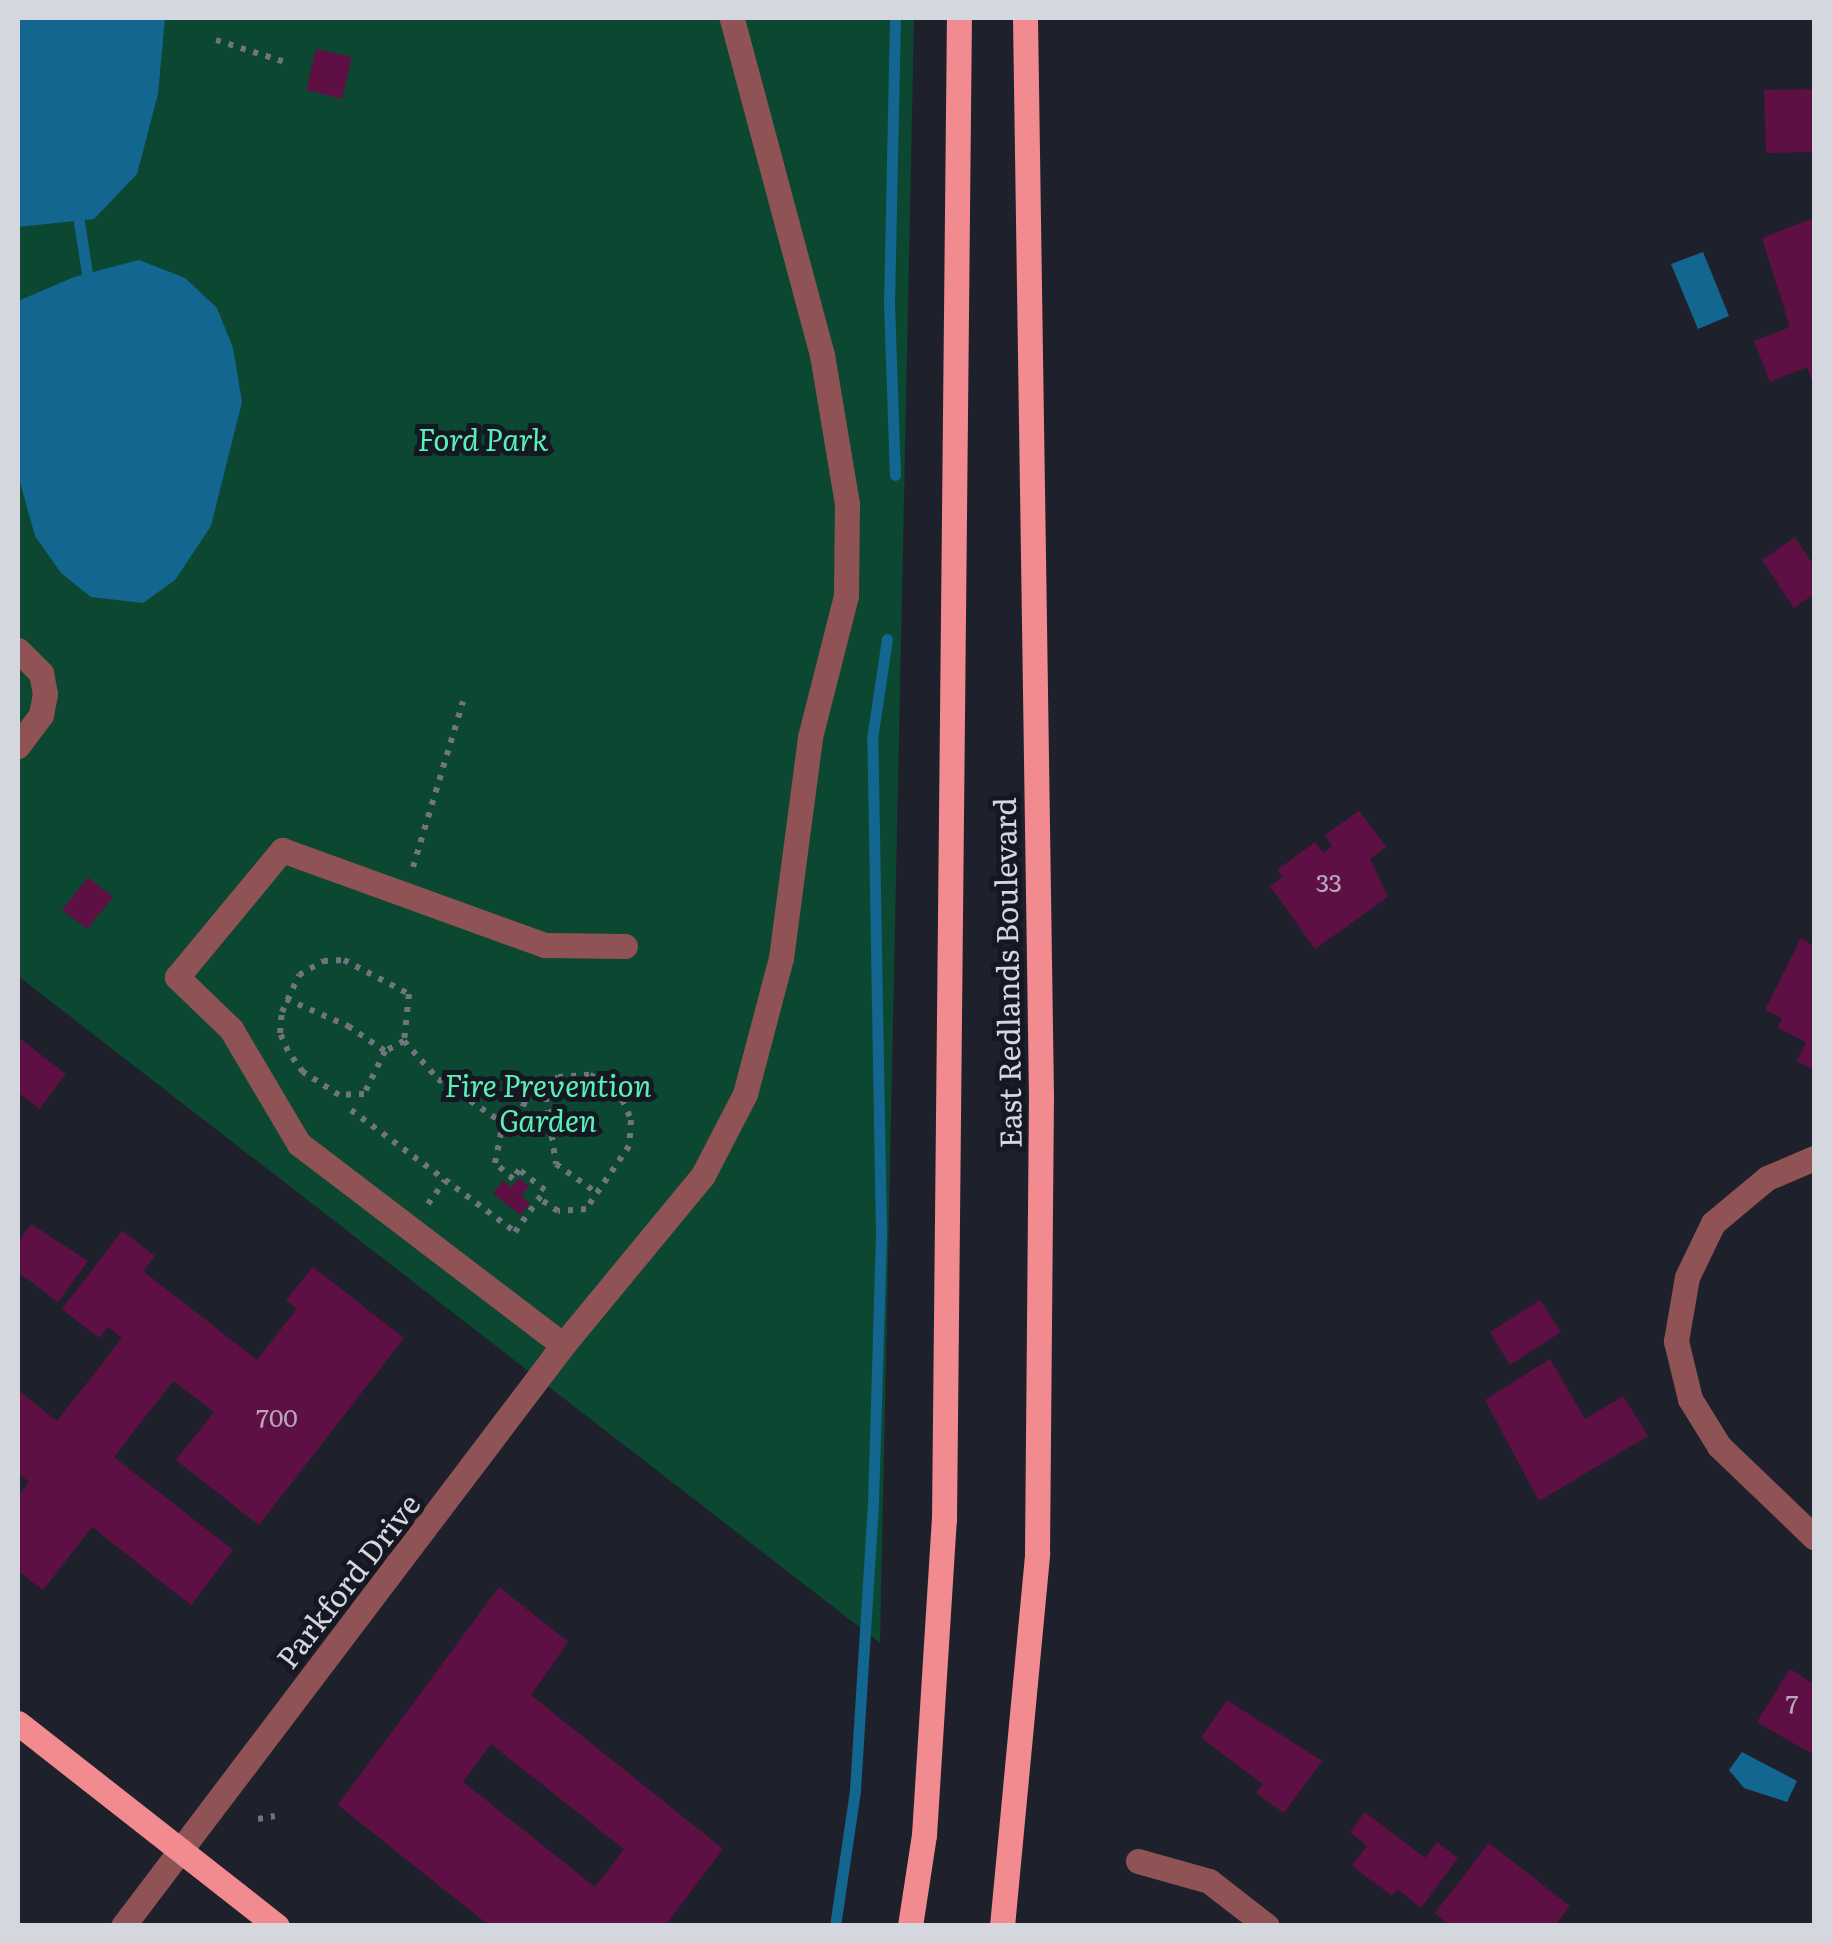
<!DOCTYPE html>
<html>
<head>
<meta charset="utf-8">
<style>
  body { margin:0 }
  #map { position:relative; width:1832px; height:1943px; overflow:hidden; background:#1e212c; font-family:Literata,serif }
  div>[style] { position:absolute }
  .green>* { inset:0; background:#0c4732 }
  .water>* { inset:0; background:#13668f }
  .stream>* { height:11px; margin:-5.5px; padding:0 5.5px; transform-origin:5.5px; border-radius:5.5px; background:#13668f }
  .building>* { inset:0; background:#5e1044 }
  .path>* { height:6px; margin-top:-3px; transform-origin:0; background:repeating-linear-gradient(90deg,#71737d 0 5px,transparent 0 13px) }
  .minor>* { height:25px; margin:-12.5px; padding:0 12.5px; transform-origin:12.5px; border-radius:12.5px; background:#905355 }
  .major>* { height:25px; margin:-12.5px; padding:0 12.5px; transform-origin:12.5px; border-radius:12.5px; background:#f18b8f }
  span { translate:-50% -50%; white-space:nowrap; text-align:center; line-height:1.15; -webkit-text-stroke:10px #151823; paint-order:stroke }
  .number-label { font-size:25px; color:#b7a5b8 }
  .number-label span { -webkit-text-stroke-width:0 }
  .park-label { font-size:30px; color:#59efb5; font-style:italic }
  .street-label { font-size:30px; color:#d5d7df }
  .frame { position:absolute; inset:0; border:20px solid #d5d7df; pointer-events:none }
</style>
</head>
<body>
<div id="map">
  <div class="green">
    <i style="clip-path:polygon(18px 18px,914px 18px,880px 1643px,18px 976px)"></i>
  </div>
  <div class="water">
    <i style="clip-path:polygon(18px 18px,165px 18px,158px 94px,137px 174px,94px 219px,18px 227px)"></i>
    <i style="clip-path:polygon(1703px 252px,1729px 316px,1698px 329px,1671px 264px)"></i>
    <i style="clip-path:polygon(139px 260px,185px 278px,217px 308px,233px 348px,242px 402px,211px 526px,175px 580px,143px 603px,91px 597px,61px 573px,35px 536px,18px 475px,18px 301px,74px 277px)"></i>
    <i style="clip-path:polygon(1742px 1752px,1797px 1781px,1787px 1802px,1744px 1788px,1729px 1770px)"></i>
  </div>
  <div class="stream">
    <i style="left:895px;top:18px;width:286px;rotate:91.2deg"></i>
    <i style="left:889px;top:304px;width:171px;rotate:88deg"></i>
    <i style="left:79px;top:222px;width:52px;rotate:81.1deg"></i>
    <i style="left:835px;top:1926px;width:137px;rotate:-81.6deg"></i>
    <i style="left:855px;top:1790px;width:287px;rotate:-86.4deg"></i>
    <i style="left:873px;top:1504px;width:270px;rotate:-88.3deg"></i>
    <i style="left:881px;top:1234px;width:495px;rotate:-91deg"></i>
    <i style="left:872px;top:739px;width:101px;rotate:-81.5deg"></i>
  </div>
  <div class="building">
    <i style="clip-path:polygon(316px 49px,352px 57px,342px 99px,306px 90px)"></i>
    <i style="clip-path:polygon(1814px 89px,1814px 152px,1766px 153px,1764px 90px)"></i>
    <i style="clip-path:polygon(1814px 218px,1814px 387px,1807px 367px,1770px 382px,1754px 341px,1790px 327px,1762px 238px)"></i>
    <i style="clip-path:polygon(1795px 537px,1814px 566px,1814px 594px,1794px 608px,1762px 560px)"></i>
    <i style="clip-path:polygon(1359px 811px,1386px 847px,1370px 859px,1388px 897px,1315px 949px,1270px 886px,1283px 877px,1277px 870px,1315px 842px,1323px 853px,1332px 846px,1325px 835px)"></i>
    <i style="clip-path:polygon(88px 877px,113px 897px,87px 929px,62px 910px)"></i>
    <i style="clip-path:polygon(1801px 938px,1814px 946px,1814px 1070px,1797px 1061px,1806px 1042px,1778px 1028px,1782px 1018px,1765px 1010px)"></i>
    <i style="clip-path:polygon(18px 1037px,66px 1074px,39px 1109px,18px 1092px)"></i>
    <i style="clip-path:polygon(519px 1178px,529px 1186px,521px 1196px,530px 1203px,521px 1215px,493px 1194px,503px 1180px,511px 1187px)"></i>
    <i style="clip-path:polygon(31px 1224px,88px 1261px,58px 1302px,18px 1272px,18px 1243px)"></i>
    <i style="clip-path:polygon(122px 1231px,155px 1256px,143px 1271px,257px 1360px,297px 1309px,286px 1300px,313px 1267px,404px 1338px,259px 1525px,176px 1460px,214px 1412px,173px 1381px,114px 1457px,233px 1550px,191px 1605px,92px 1527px,43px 1590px,18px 1571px,18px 1496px,29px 1482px,18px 1473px,18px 1390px,57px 1421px,122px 1338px,108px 1327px,99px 1338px,62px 1309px)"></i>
    <i style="clip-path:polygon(1540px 1300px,1561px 1332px,1510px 1365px,1490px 1332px)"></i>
    <i style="clip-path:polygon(1550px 1359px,1585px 1419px,1623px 1396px,1648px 1436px,1539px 1501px,1485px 1400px)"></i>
    <i style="clip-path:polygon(evenodd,499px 1587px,568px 1642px,531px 1695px,723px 1849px,665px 1926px,490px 1926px,338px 1805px,499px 1587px,491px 1744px,624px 1849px,595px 1887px,463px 1782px,491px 1744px)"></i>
    <i style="clip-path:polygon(1790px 1669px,1814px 1684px,1814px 1755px,1757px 1722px)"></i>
    <i style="clip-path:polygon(1227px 1700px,1322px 1761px,1284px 1813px,1256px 1793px,1263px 1784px,1201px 1738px)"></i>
    <i style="clip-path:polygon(1365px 1812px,1425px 1858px,1437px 1842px,1458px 1858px,1421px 1908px,1397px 1889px,1392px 1896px,1352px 1866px,1367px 1846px,1350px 1832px)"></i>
    <i style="clip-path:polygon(1489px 1843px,1570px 1906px,1555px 1926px,1450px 1926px,1435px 1913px)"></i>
  </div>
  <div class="path">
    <i style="left:216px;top:40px;width:72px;rotate:17.7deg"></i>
    <i style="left:413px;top:867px;width:173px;rotate:-73.2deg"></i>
    <i style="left:286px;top:999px;width:68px;rotate:23.5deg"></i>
    <i style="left:348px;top:1026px;width:45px;rotate:34deg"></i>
    <i style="left:404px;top:1041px;width:21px;rotate:152deg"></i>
    <i style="left:385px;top:1051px;width:48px;rotate:116deg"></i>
    <i style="left:364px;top:1094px;width:25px;rotate:178deg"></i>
    <i style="left:339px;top:1095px;width:43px;rotate:-147.4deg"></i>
    <i style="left:303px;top:1072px;width:26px;rotate:-126deg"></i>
    <i style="left:288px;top:1051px;width:20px;rotate:-114deg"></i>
    <i style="left:280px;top:1033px;width:21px;rotate:-85deg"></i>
    <i style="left:282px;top:1012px;width:41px;rotate:-65.3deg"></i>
    <i style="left:299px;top:975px;width:28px;rotate:-30deg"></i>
    <i style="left:323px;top:961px;width:21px;rotate:-3deg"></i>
    <i style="left:344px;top:960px;width:73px;rotate:27.6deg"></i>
    <i style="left:409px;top:994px;width:47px;rotate:96.1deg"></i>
    <i style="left:404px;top:1041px;width:51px;rotate:48.2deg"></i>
    <i style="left:438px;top:1079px;width:78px;rotate:34.1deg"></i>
    <i style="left:503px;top:1123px;width:16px;rotate:-14deg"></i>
    <i style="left:519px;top:1119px;width:19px;rotate:-72deg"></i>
    <i style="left:525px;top:1101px;width:41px;rotate:-36deg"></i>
    <i style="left:558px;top:1077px;width:32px;rotate:-4deg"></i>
    <i style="left:590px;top:1075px;width:30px;rotate:26deg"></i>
    <i style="left:617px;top:1088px;width:35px;rotate:66deg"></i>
    <i style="left:631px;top:1120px;width:26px;rotate:94deg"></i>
    <i style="left:629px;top:1146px;width:76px;rotate:124.3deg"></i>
    <i style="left:586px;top:1209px;width:28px;rotate:176deg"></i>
    <i style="left:558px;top:1211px;width:23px;rotate:-146deg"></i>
    <i style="left:544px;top:1084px;width:81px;rotate:81.5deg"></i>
    <i style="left:556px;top:1164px;width:50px;rotate:35.3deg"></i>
    <i style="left:351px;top:1110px;width:204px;rotate:36.6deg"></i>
    <i style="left:515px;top:1232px;width:52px;rotate:-54.5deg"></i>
    <i style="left:545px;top:1190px;width:33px;rotate:-142deg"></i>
    <i style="left:519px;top:1170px;width:11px;rotate:124deg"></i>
    <i style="left:513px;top:1179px;width:24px;rotate:-138deg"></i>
    <i style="left:495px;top:1163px;width:41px;rotate:-78.7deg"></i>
    <i style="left:428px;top:1204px;width:29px;rotate:-54deg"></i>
    <i style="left:258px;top:1819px;width:17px;rotate:-10deg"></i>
  </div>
  <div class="minor">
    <i style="left:18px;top:650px;width:33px;rotate:45deg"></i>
    <i style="left:41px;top:673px;width:21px;rotate:79deg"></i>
    <i style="left:45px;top:694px;width:21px;rotate:101deg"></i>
    <i style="left:41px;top:715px;width:39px;rotate:127deg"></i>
    <i style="left:1814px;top:1158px;width:51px;rotate:156.9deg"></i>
    <i style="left:1767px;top:1178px;width:70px;rotate:140.2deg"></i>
    <i style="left:1713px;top:1223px;width:60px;rotate:115.7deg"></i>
    <i style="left:1687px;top:1277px;width:65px;rotate:99.8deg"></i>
    <i style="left:1676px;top:1341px;width:60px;rotate:76.4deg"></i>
    <i style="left:1690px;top:1399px;width:55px;rotate:58.3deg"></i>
    <i style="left:1719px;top:1446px;width:132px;rotate:43.8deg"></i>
    <i style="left:563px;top:1345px;width:332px;rotate:-142.7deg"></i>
    <i style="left:299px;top:1144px;width:134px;rotate:-120.6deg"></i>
    <i style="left:231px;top:1029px;width:75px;rotate:-136.1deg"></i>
    <i style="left:177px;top:977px;width:165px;rotate:-50.4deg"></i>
    <i style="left:282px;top:850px;width:280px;rotate:19.9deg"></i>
    <i style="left:545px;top:945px;width:80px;rotate:0.7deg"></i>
    <i style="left:1138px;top:1861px;width:74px;rotate:15.7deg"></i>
    <i style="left:1209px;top:1881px;width:73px;rotate:37.8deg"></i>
    <i style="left:123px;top:1926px;width:729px;rotate:-52.86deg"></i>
    <i style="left:563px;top:1345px;width:220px;rotate:-50.5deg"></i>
    <i style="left:703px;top:1175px;width:91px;rotate:-62.6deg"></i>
    <i style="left:745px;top:1094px;width:141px;rotate:-75.2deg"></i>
    <i style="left:781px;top:958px;width:223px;rotate:-82.5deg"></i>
    <i style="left:810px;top:737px;width:146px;rotate:-75.7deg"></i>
    <i style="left:846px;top:596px;width:92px;rotate:-89.4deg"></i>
    <i style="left:847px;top:504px;width:151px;rotate:-99.5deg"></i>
    <i style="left:822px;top:355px;width:349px;rotate:-105deg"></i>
  </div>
  <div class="major">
    <i style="left:18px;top:1723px;width:329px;rotate:38.1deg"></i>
    <i style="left:910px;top:1926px;width:92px;rotate:-81.3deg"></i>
    <i style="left:924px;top:1835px;width:316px;rotate:-86.4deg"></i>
    <i style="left:944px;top:1520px;width:1502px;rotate:-89.43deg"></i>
    <i style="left:1002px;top:1926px;width:375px;rotate:-84.6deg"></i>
    <i style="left:1037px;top:1553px;width:457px;rotate:-89.5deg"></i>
    <i style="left:1041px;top:1096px;width:1078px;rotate:-90.85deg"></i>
  </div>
  <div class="number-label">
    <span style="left:1329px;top:882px">33</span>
    <span style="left:277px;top:1417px">700</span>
    <span style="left:1792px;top:1703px">7</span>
  </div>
  <div class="park-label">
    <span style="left:483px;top:438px">Ford Park</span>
    <span style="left:548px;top:1101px">Fire Prevention<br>Garden</span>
  </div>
  <div class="street-label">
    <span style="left:1006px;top:973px;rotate:-91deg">East Redlands Boulevard</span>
    <span style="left:347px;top:1580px;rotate:-52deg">Parkford Drive</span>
  </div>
  <div class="frame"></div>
</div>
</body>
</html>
